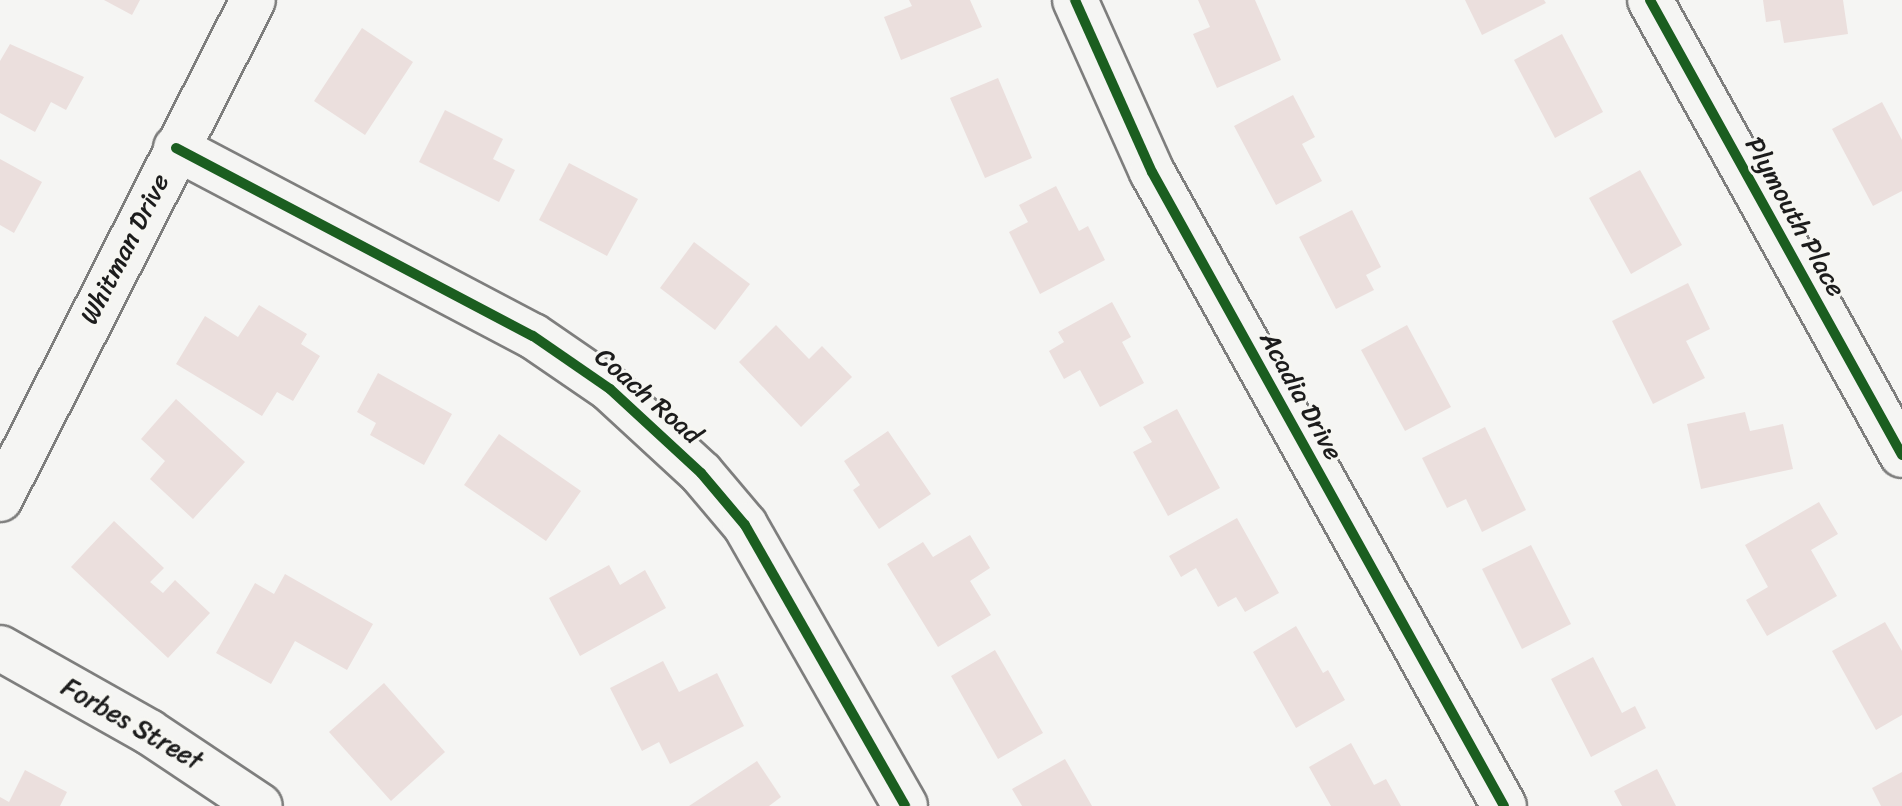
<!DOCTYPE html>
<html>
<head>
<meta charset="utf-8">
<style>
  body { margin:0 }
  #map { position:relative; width:1902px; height:806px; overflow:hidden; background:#f5f5f3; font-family:Sriracha,sans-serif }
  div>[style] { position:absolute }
  .building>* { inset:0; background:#ebdfdd }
  .roads { filter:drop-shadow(2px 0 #7e7e7d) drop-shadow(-2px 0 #7e7e7d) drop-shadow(0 2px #7e7e7d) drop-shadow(0 -2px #7e7e7d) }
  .minor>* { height:44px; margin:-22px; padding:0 22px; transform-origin:22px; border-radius:22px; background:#f5f5f3 }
  .cycleway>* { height:10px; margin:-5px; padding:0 5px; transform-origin:5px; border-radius:5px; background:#1b5e20 }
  span { translate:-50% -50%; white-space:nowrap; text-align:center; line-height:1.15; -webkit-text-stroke:6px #f6f6f2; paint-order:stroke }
  .street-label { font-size:26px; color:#1c1c1c }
</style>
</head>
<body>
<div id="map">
  <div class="building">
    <i style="clip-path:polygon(104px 0,140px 0,132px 15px)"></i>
    <i style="clip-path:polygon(909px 0,970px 0,982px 27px,901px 60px,884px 17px,912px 6px)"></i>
    <i style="clip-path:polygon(1198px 0,1255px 0,1281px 60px,1217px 88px,1193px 34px,1210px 27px)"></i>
    <i style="clip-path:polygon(1465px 0,1544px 0,1546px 3px,1482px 35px)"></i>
    <i style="clip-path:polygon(1763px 0,1843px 0,1848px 34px,1784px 43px,1780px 20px,1766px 22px)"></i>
    <i style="clip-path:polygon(362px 28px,413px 62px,365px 135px,314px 101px)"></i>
    <i style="clip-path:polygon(1562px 34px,1603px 112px,1555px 138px,1514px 60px)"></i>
    <i style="clip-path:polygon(10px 44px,84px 77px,66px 110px,51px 102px,35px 132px,0 113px,0 61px)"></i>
    <i style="clip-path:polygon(998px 78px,1032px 158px,985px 178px,950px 98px)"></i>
    <i style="clip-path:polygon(1293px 95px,1315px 137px,1302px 144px,1322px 181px,1276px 205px,1234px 126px)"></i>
    <i style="clip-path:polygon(1882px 102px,1902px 140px,1902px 191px,1873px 206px,1832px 129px)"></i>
    <i style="clip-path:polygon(445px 110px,503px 139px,493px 159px,515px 170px,499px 202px,419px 162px)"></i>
    <i style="clip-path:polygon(0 159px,42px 182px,14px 233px,0 225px)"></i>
    <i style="clip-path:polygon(569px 163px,638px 199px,607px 256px,539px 220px)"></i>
    <i style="clip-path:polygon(1640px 170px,1682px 245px,1631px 274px,1589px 198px)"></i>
    <i style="clip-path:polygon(1056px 186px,1079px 231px,1088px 226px,1105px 260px,1040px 294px,1009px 232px,1028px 222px,1019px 205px)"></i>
    <i style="clip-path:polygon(1352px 210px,1381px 267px,1366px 275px,1374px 290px,1336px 309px,1299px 237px)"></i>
    <i style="clip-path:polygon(694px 242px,750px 284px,715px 330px,660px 288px)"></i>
    <i style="clip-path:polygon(1688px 283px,1710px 329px,1686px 341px,1705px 378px,1653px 404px,1612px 321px)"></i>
    <i style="clip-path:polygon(1112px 302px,1131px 337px,1122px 342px,1144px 383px,1100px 407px,1080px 370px,1064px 379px,1049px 351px,1064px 342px,1058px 332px)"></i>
    <i style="clip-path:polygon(259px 305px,307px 334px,301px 344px,320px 356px,293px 401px,277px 392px,262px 416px,176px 364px,205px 316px,238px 337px)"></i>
    <i style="clip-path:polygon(776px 325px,809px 359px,822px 346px,852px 377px,801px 427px,739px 362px)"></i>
    <i style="clip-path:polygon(1407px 325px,1451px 407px,1405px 431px,1361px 350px)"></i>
    <i style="clip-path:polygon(378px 373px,452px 414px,424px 465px,370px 435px,376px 423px,357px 412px)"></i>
    <i style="clip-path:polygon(176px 399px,245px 462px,193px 519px,150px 479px,165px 461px,141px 439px)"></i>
    <i style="clip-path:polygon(1177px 409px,1220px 488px,1168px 516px,1133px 452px,1152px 442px,1143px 427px)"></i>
    <i style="clip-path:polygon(1745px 412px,1750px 431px,1783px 424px,1793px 469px,1701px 489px,1687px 424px)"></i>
    <i style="clip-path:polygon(1485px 427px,1526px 510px,1482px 532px,1466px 499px,1447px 508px,1422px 458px)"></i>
    <i style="clip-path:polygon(888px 431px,931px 494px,879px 529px,853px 490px,860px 485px,844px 461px)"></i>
    <i style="clip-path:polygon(499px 434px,581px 491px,546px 541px,464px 485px)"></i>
    <i style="clip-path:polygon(1819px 502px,1838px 534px,1811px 550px,1837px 596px,1767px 636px,1746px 600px,1768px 587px,1745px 545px)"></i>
    <i style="clip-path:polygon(1237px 518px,1279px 593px,1245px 612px,1236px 597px,1218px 607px,1196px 568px,1181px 577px,1169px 556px)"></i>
    <i style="clip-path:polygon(114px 521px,164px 568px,150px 582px,163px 593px,175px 580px,210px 613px,168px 658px,71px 567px)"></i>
    <i style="clip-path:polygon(970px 535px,990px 568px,970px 581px,991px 615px,938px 647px,887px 564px,923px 542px,933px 557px)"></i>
    <i style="clip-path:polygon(1531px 545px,1571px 624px,1522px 649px,1482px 569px)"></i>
    <i style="clip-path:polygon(609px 565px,620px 585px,645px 570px,666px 608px,580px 656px,549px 598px)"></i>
    <i style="clip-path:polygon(285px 574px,373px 624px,347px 670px,295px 641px,271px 684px,216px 653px,255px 583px,274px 594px)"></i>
    <i style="clip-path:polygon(1885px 622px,1902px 651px,1902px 715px,1876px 730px,1832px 651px)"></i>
    <i style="clip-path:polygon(1296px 626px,1323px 673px,1328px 670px,1345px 700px,1296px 728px,1253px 652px)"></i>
    <i style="clip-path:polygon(995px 650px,1043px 733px,998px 759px,951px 676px)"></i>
    <i style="clip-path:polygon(1593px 657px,1622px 713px,1635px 706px,1646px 728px,1591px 757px,1551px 679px)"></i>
    <i style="clip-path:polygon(663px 661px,679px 692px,717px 673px,744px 726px,670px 764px,659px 742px,642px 751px,610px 688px)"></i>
    <i style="clip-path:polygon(384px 683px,445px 752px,391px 801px,329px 732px)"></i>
    <i style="clip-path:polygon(1351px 743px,1374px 785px,1386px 779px,1401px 806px,1331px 806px,1309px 767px)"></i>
    <i style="clip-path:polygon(1065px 759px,1092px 806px,1022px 806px,1012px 789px)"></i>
    <i style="clip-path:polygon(757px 761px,781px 797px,769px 806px,689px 806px)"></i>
    <i style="clip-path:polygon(1657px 769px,1676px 806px,1622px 806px,1614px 791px)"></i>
    <i style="clip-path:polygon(25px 770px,67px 792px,60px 806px,0 806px,0 797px,9px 802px)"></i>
    <i style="clip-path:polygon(1902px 772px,1902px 806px,1881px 806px,1872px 788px)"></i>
  </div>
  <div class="roads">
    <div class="minor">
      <i style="left:1075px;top:0;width:188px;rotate:65.9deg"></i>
      <i style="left:1152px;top:172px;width:725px;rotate:60.96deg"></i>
      <i style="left:1650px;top:0;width:520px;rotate:61.02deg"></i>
      <i style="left:176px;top:148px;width:403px;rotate:27.8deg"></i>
      <i style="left:533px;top:336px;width:93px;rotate:34.5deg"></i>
      <i style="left:610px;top:389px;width:124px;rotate:42.7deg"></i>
      <i style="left:701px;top:473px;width:68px;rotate:49.8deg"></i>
      <i style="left:745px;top:525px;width:323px;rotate:60.3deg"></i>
      <i style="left:0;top:499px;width:559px;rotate:-63.11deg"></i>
      <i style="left:0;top:648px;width:171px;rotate:29.4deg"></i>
      <i style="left:149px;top:732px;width:133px;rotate:33.7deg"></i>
    </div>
  </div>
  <div class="cycleway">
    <i style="left:1075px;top:0;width:188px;rotate:65.9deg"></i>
    <i style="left:1152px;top:172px;width:725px;rotate:60.96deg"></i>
    <i style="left:1650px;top:0;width:520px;rotate:61.02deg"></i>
    <i style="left:176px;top:148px;width:403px;rotate:27.8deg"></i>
    <i style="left:533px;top:336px;width:93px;rotate:34.5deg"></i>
    <i style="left:610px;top:389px;width:124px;rotate:42.7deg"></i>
    <i style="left:701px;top:473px;width:68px;rotate:49.8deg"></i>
    <i style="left:745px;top:525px;width:323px;rotate:60.3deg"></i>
  </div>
  <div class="street-label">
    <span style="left:1795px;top:217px;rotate:61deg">Plymouth Place</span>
    <span style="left:125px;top:249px;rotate:-63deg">Whitman Drive</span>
    <span style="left:648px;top:396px;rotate:41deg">Coach Road</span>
    <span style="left:1301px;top:396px;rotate:61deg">Acadia Drive</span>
    <span style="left:132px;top:724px;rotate:30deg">Forbes Street</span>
  </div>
</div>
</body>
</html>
